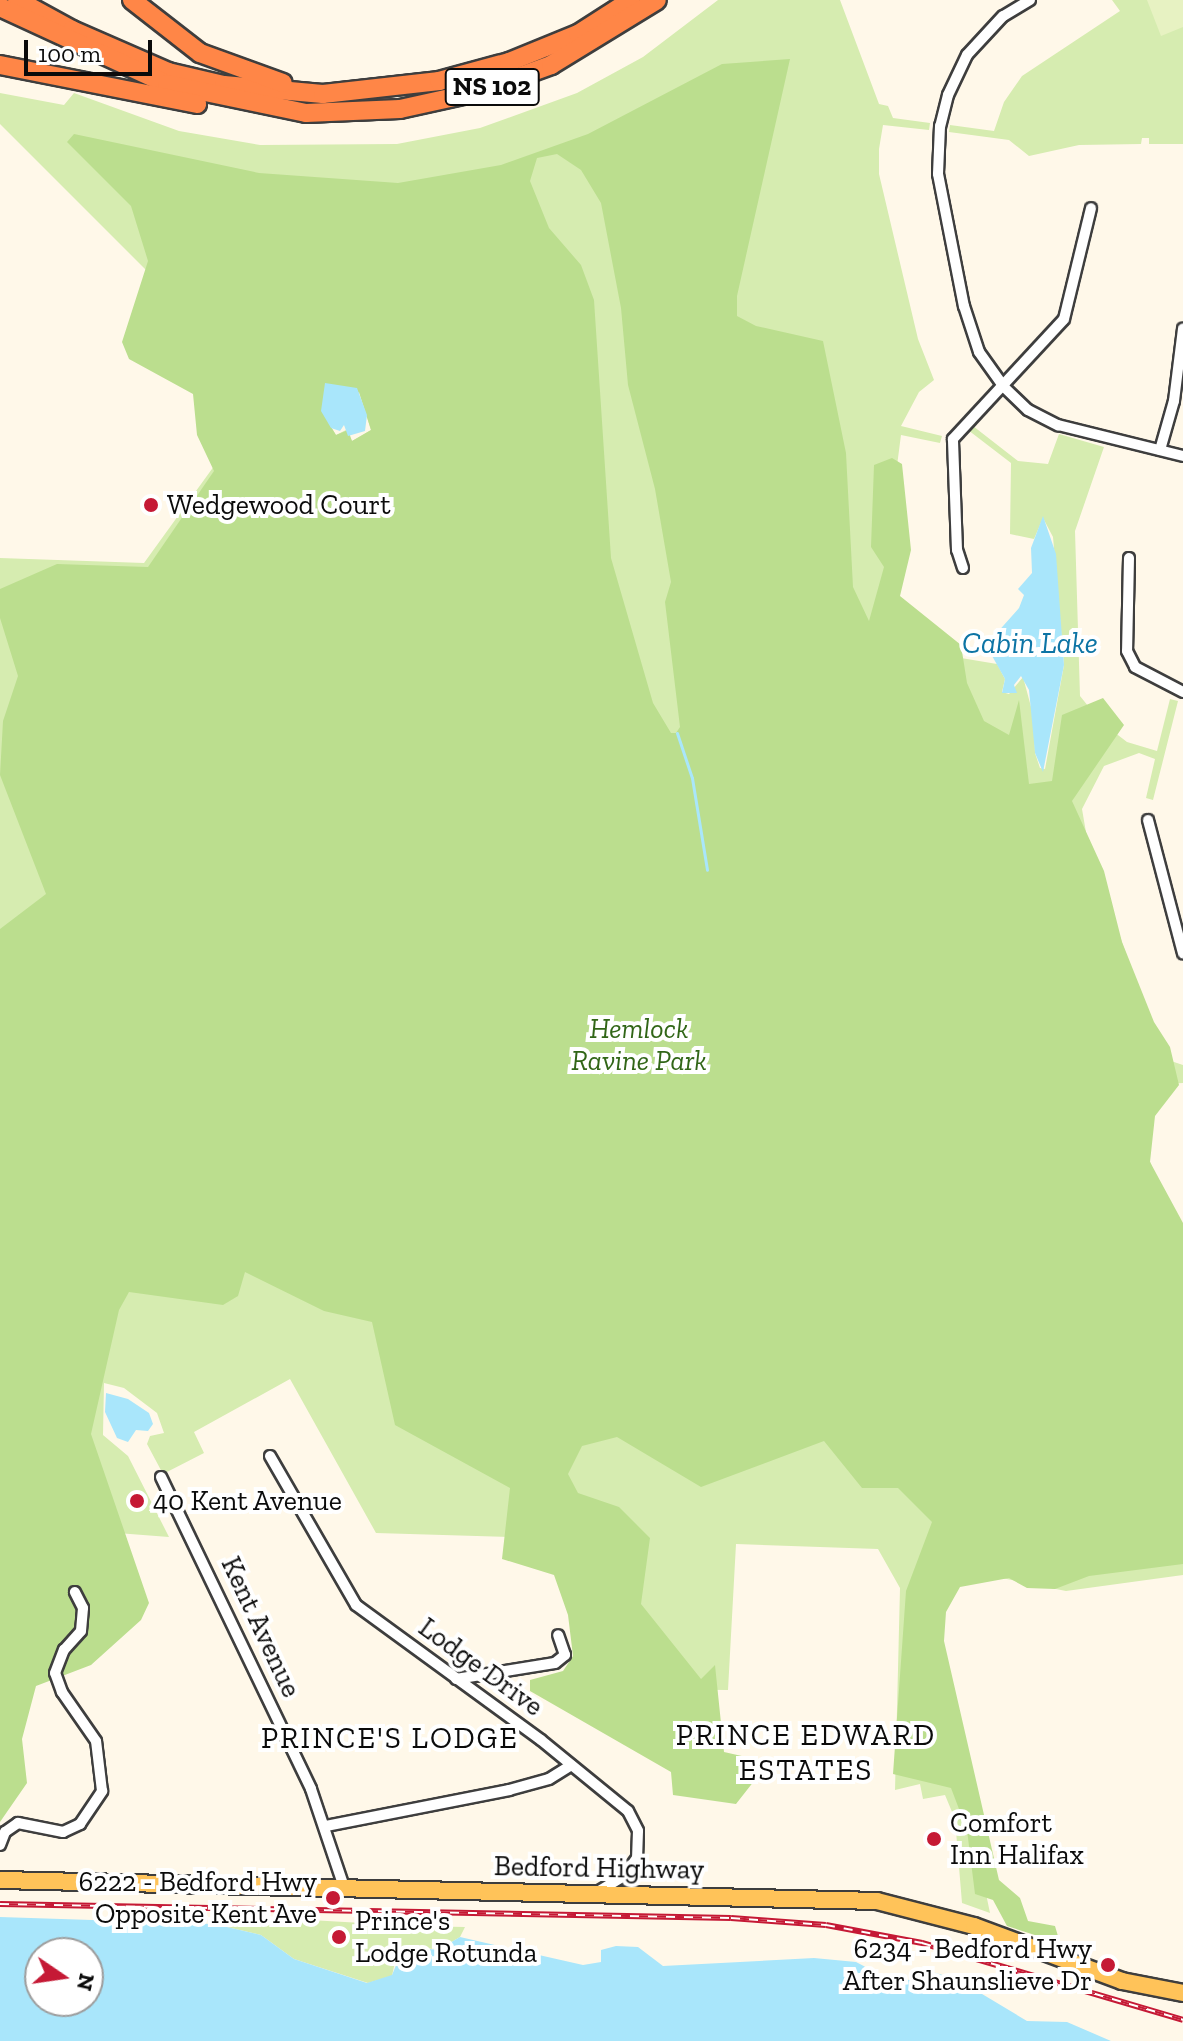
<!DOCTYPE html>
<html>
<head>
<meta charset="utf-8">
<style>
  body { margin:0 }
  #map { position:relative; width:1183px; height:2041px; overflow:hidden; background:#fff8e9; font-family:"Zilla Slab",serif }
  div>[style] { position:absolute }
  .green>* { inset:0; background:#d6ecb0 }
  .forest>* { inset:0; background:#bbde8e }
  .pitch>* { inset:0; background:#e7f2c2 }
  .water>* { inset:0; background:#a9e6fb }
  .stream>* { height:3px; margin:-1.5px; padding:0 1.5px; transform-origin:1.5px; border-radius:1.5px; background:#a9e6fb }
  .roads { filter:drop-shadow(2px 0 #3e3e3e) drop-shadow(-2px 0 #3e3e3e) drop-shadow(0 2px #3e3e3e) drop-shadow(0 -2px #3e3e3e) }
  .minor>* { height:10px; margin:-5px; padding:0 5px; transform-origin:5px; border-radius:5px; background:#fff }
  .primary>* { height:16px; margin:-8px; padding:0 8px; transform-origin:8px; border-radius:8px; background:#ffc359 }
  .motorway>* { height:18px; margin:-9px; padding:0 9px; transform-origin:9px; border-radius:9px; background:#ff8647 }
  .rail>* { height:6px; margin-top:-3px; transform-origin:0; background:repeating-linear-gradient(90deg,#fff 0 9px,#c51935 0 18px); box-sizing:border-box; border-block:2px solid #c51935 }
  .dots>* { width:22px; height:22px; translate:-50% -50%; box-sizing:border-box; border:4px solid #fff; border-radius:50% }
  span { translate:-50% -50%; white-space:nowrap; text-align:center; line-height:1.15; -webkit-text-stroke:8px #fff; paint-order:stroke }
  .shield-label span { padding:2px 6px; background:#fff; border:2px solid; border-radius:6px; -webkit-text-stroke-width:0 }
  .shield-label { font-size:26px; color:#0b0b0b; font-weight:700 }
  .poi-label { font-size:28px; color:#0b0b0b }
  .left { translate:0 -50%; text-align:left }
  .right { translate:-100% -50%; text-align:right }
  .park-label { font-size:28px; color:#316617; font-style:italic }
  .street-label { font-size:28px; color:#0b0b0b }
  .water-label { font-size:30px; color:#0c74a5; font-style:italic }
  .neighbourhood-label { font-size:30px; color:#0b0b0b; letter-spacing:2px }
  .north { position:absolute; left:24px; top:1937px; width:80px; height:80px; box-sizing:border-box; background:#fff; border:2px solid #9d9d9d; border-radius:50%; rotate:103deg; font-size:22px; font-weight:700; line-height:32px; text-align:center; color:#0b0b0b }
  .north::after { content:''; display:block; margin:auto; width:28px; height:36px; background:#c51935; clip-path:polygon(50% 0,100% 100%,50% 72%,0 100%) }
  .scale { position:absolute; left:24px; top:40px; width:128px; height:36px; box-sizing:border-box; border:4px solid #0b0b0b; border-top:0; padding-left:10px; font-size:24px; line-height:28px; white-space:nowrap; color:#0b0b0b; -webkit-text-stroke:6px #fff; paint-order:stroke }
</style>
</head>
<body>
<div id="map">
  <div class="green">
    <i style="clip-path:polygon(evenodd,718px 0,840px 0,879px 104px,888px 106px,893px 118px,930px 123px,929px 130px,883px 125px,879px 149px,879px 174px,918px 339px,934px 380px,919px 392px,901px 426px,942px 436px,940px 443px,901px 435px,885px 558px,919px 651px,997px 664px,1005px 679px,1002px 692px,1009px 694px,1023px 677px,1034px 718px,1035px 753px,1040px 768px,1045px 769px,1064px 665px,1053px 537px,1043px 518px,1034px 539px,1010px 534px,1011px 463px,968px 430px,973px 426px,1018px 461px,1048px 464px,1059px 434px,1104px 447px,1075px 531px,1080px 696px,1101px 722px,1127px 742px,1157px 751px,1170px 699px,1178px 701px,1153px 800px,1146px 798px,1155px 759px,1139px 753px,1104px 766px,1082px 809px,1088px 844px,1162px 1058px,1183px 1065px,1183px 1083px,1162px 1084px,1146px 1151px,1183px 1247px,1183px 1575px,1066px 1591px,962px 1570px,920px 1574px,990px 1913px,962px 1903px,955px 1819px,945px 1795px,923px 1799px,920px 1784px,895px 1790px,900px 1588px,878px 1549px,736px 1544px,728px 1690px,628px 1689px,571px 1539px,376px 1533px,290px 1379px,194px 1432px,204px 1453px,163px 1474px,147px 1444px,150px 1436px,164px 1433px,157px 1413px,124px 1388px,104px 1383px,103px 1435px,128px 1456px,169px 1537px,0 1524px,0 558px,144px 563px,282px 372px,150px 274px,0 124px,0 93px,64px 105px,74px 93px,179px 131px,260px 145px,397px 144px,480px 128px,577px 93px,643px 57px,718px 0,359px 392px,371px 430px,352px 441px,346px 430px,336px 435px,328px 422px,359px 392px)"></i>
    <i style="clip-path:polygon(1112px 0,1183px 0,1183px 144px,1149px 144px,1149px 138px,1142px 138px,1141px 144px,1079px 145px,1029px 156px,1009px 140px,949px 132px,950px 125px,994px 131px,1004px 102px,1022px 76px,1120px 11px)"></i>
    <i style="clip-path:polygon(258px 1917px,414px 1926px,465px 1927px,460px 1937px,438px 1950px,421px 1947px,396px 1957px,392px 1976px,368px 1983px,294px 1959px,261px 1935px,214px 1924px)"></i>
  </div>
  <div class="forest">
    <i style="clip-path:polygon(evenodd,790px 59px,737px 296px,737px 316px,756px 326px,823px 341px,846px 453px,853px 587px,869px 621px,884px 567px,871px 547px,874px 465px,892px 458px,902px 464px,911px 550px,900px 596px,961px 645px,967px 683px,984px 721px,1009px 735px,1019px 700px,1029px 784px,1052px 781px,1062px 715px,1103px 698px,1124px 725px,1072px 801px,1104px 871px,1122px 942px,1154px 1022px,1170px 1047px,1179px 1085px,1155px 1116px,1150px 1162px,1183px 1223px,1183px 1564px,1089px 1576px,1055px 1589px,1027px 1588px,1009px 1578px,960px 1587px,946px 1612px,944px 1641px,999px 1880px,1020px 1898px,1028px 1921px,1055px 1926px,1060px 1943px,1007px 1926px,993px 1900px,975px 1894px,967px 1830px,951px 1788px,893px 1774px,906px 1591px,932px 1522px,898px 1488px,862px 1488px,824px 1441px,701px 1487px,617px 1437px,582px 1446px,568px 1474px,578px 1493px,619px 1507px,650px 1538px,641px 1604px,701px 1679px,715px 1665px,724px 1752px,769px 1762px,736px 1804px,673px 1795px,671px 1772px,530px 1691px,530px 1680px,563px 1671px,573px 1656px,568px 1615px,554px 1575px,502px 1559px,510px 1488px,395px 1425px,372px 1322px,324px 1311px,245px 1272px,238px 1296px,223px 1305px,129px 1292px,119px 1310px,91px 1434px,149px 1603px,141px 1620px,91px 1665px,36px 1686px,22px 1739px,27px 1783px,0 1822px,0 929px,46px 894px,0 775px,3px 721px,18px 676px,0 618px,0 589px,57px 564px,148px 567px,214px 471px,197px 435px,193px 394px,129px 359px,122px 342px,148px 261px,131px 206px,67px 142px,74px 134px,259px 173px,398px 183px,501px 165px,588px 134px,722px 64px,790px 59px,557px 154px,581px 170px,601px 203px,621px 308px,628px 385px,655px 489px,671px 582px,665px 602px,680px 727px,676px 733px,671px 733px,653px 703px,611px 558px,594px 300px,581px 265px,549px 228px,530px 181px,537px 158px,557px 154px,790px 59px,359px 392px,371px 430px,352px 441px,348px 430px,336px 435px,328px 422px,359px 392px)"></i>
  </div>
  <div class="pitch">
    <i style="clip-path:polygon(1147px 0,1183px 0,1183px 27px,1161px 36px)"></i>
  </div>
  <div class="water">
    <i style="clip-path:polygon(325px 383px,357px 388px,367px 415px,365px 431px,348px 436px,344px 425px,340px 431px,331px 428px,321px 411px)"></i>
    <i style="clip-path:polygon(1043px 516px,1056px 554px,1064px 665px,1043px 772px,1035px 753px,1029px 690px,1021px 676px,1014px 685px,1017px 693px,1002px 693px,1005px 679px,991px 654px,995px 635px,1019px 608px,1024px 595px,1018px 589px,1032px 573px,1031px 548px)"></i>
    <i style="clip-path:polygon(106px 1393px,128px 1399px,149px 1413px,153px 1424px,148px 1431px,136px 1430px,128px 1442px,117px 1438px,105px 1412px)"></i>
    <i style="clip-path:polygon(evenodd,0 1917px,214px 1924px,261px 1935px,294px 1959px,367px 1983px,392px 1975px,404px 1946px,438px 1950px,460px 1937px,583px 1965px,601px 1962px,601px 1950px,616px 1946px,638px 1947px,663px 1966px,814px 1958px,856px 1962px,883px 1976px,916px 1981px,925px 1970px,957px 1979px,1027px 2021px,1067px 2022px,1111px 2041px,0 2041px,0 1917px,40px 1953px,88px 1953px,88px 2001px,40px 2001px,40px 1953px)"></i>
  </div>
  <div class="stream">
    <i style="left:677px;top:733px;width:47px;rotate:71.6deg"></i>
    <i style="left:692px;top:778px;width:93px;rotate:80.7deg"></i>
  </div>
  <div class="roads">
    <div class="minor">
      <i style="left:1030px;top:0;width:31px;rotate:149deg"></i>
      <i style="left:1003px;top:16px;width:53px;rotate:132.7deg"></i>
      <i style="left:967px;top:55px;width:44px;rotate:115.4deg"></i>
      <i style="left:948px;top:95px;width:32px;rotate:104deg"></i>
      <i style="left:940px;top:126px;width:48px;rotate:92.4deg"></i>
      <i style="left:938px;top:174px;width:135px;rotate:78.9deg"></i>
      <i style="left:964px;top:306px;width:48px;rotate:71.9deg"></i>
      <i style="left:979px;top:352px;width:43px;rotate:54.5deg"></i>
      <i style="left:1004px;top:387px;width:33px;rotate:44deg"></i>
      <i style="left:1028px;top:410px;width:34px;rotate:27deg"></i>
      <i style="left:1058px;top:425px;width:129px;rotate:13.9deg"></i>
      <i style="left:1160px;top:450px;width:51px;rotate:-74.1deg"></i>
      <i style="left:1174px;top:401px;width:73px;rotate:-82.9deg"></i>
      <i style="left:1129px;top:558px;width:93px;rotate:91.2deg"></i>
      <i style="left:1127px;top:651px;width:18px;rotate:63deg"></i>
      <i style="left:1135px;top:667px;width:54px;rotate:27.5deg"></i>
      <i style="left:963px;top:568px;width:19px;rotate:-108deg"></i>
      <i style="left:957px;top:550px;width:111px;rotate:-92.1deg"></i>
      <i style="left:953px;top:439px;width:163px;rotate:-47.2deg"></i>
      <i style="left:1064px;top:319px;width:114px;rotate:-76.3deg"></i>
      <i style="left:1148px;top:820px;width:138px;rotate:75.3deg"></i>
      <i style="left:270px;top:1456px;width:172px;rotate:60deg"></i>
      <i style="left:356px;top:1605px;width:229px;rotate:36.1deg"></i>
      <i style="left:541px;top:1740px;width:112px;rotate:39.2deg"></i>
      <i style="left:628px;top:1811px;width:22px;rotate:63deg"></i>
      <i style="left:638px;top:1831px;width:27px;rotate:92deg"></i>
      <i style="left:637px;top:1858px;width:22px;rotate:126deg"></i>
      <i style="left:624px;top:1876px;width:33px;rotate:149deg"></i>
      <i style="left:161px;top:1477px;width:346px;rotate:64.3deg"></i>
      <i style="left:311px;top:1789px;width:107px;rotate:71.4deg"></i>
      <i style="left:456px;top:1679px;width:100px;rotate:-9.2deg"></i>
      <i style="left:555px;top:1663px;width:13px;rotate:-39deg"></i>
      <i style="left:565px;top:1655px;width:21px;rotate:-109deg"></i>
      <i style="left:326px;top:1826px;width:187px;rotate:-11.1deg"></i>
      <i style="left:509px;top:1790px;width:41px;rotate:-15.4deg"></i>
      <i style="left:549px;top:1779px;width:26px;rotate:-32deg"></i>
      <i style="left:0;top:1845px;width:14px;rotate:-69deg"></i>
      <i style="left:5px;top:1832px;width:16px;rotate:-35deg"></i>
      <i style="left:18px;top:1823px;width:46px;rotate:11.3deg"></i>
      <i style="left:63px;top:1832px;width:19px;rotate:-25deg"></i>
      <i style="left:80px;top:1824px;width:40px;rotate:-56deg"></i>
      <i style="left:102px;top:1791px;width:50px;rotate:-96.8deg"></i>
      <i style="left:96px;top:1741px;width:60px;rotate:-124.8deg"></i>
      <i style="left:62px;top:1692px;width:20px;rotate:-110deg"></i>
      <i style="left:55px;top:1673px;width:25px;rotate:-69deg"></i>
      <i style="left:64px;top:1650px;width:25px;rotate:-48deg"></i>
      <i style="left:81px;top:1631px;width:23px;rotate:-85deg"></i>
      <i style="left:83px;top:1608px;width:18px;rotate:-117deg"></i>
    </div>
    <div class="primary">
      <i style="left:0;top:1880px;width:877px;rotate:1.37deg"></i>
      <i style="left:877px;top:1901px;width:100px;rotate:14.5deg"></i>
      <i style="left:974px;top:1926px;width:158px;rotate:20.4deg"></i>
      <i style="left:1122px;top:1981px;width:62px;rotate:11.1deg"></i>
    </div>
    <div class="motorway">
      <i style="left:17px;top:0;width:63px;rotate:28.6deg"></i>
      <i style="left:72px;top:30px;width:105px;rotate:23.6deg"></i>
      <i style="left:168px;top:72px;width:57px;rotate:13.1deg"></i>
      <i style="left:224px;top:85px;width:99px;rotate:5.2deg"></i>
      <i style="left:323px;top:94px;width:117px;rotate:-6.4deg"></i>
      <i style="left:439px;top:81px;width:73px;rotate:-15.2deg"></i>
      <i style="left:509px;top:62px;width:74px;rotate:-22.1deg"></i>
      <i style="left:578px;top:34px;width:63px;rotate:-32.7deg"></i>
      <i style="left:132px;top:0;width:86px;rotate:37.9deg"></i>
      <i style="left:200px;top:53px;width:88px;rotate:19.9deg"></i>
      <i style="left:0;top:7px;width:184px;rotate:24.8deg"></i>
      <i style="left:167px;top:84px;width:142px;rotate:11.8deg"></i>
      <i style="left:306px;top:113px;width:94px;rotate:-2.4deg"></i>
      <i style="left:400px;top:109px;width:79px;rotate:-12.4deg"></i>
      <i style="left:477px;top:92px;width:79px;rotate:-20deg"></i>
      <i style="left:551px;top:65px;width:124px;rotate:-31.5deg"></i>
      <i style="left:0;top:65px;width:201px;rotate:11.2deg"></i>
    </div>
  </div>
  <div class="rail">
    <i style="left:0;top:1904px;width:731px;rotate:1.1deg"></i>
    <i style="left:731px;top:1918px;width:95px;rotate:4.2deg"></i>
    <i style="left:826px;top:1925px;width:98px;rotate:10.6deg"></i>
    <i style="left:922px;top:1943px;width:272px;rotate:16.4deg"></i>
  </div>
  <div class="dots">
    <i style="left:151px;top:505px;background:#c51935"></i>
    <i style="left:137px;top:1501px;background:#c51935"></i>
    <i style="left:934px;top:1839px;background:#c51935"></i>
    <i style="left:333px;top:1898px;background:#c51935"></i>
    <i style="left:339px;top:1937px;background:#c51935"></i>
    <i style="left:1108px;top:1965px;background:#c51935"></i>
  </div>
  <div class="shield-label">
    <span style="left:492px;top:87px">NS 102</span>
  </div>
  <div class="poi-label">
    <span class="left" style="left:167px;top:505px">Wedgewood Court</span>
    <span class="left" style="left:153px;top:1501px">40 Kent Avenue</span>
    <span class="left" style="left:950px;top:1839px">Comfort<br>Inn Halifax</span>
    <span class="right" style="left:317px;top:1898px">6222 - Bedford Hwy<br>Opposite Kent Ave</span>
    <span class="left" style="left:355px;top:1937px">Prince's<br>Lodge Rotunda</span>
    <span class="right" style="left:1092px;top:1965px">6234 - Bedford Hwy<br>After Shaunslieve Dr</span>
  </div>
  <div class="park-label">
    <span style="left:639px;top:1045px">Hemlock<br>Ravine Park</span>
  </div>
  <div class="street-label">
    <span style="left:261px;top:1627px;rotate:65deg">Kent Avenue</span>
    <span style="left:481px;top:1667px;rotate:36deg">Lodge Drive</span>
    <span style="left:599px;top:1868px;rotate:1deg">Bedford Highway</span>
  </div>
  <div class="water-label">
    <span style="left:1030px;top:643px">Cabin Lake</span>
  </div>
  <div class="neighbourhood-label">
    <span style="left:806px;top:1752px">PRINCE EDWARD<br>ESTATES</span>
    <span style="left:390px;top:1738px">PRINCE'S LODGE</span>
  </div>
  <div class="north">N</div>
  <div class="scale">100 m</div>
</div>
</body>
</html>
